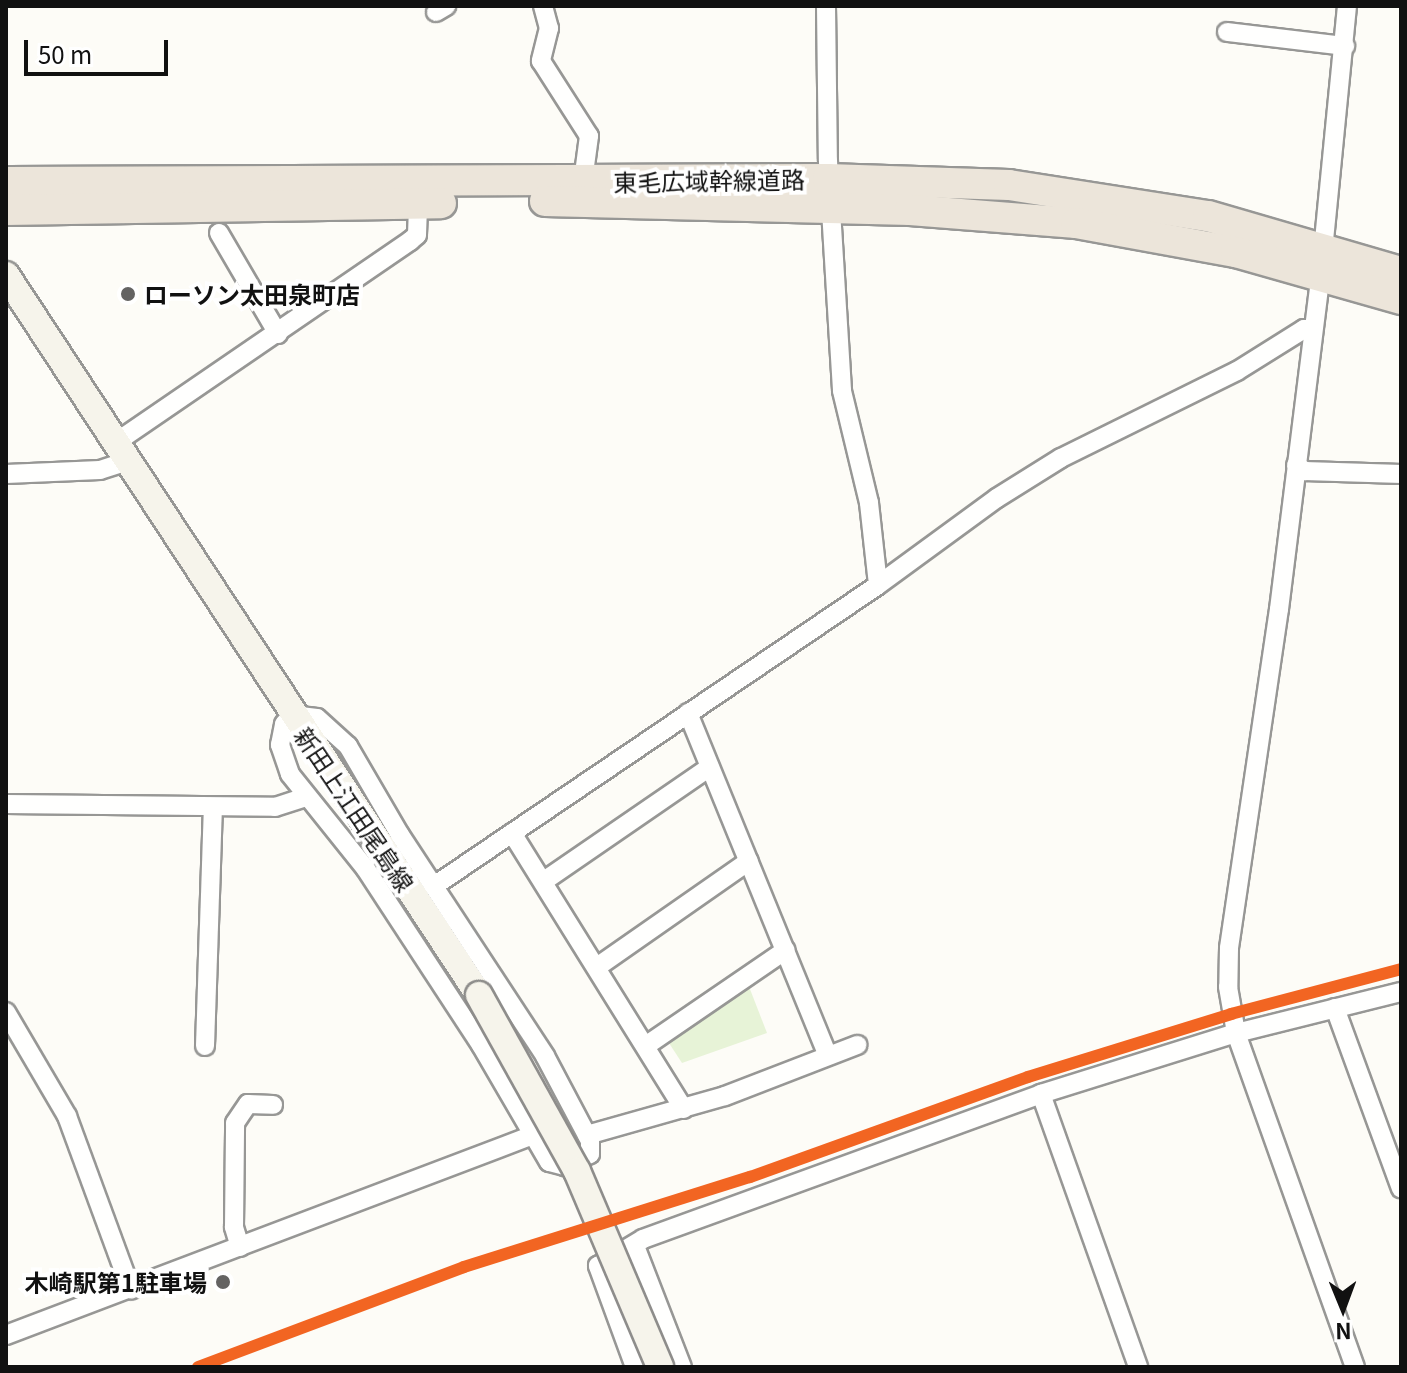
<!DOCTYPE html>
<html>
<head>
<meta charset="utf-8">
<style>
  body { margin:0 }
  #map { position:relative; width:1407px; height:1373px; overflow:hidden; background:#fdfcf7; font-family:Georgia,"Noto Sans JP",serif }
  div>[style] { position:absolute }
  .green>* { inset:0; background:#e7f3d7 }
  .roads { filter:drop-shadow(2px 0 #979795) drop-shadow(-2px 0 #979795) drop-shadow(0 2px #979795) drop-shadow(0 -2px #979795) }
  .minor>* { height:18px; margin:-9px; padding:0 9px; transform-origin:9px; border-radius:9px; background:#fffffe }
  .secondary>* { height:26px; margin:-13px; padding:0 13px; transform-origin:13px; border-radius:13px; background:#f6f4eb }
  .trunk>* { height:30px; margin:-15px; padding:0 15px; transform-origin:15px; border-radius:15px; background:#ece5da }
  .bridges { filter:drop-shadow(2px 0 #8e8d8b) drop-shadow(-2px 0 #8e8d8b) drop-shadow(0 2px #8e8d8b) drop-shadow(0 -2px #8e8d8b) }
  .secondary-bridge>* { height:26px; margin:-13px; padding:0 13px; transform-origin:13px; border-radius:13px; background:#f6f4eb }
  .rail-1>* { height:12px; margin:-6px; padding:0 6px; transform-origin:6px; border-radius:6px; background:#f26522 }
  .dots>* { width:22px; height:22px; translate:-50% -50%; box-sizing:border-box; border:4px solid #fff; border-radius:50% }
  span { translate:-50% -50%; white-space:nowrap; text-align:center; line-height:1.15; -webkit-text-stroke:8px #fff; paint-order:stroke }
  .street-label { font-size:24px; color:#111 }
  .poi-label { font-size:24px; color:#111; font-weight:700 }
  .left { translate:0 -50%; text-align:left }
  .right { translate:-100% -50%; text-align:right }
  .frame { position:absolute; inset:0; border:8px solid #111; pointer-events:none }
  .north { position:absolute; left:1303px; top:1269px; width:80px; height:80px; -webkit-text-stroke:6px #fff; paint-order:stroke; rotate:179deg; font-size:22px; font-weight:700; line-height:32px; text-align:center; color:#111 }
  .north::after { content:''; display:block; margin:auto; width:28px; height:36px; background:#111; clip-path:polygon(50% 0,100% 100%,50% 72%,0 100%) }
  .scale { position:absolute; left:24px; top:40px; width:144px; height:36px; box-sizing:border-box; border:4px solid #111; border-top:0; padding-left:10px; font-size:24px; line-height:28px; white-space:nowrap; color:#111; -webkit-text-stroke:6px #fff; paint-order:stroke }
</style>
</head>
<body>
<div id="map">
  <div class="green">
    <i style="clip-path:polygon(748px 984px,767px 1033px,682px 1063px,667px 1040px)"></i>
  </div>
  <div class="roads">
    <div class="minor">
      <i style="left:543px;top:6px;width:23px;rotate:75deg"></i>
      <i style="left:549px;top:28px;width:34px;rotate:104deg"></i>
      <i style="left:541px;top:61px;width:89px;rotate:57.4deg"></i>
      <i style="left:589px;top:136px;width:45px;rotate:97.6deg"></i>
      <i style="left:826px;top:6px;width:155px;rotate:89.3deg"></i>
      <i style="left:828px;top:161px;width:230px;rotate:86.5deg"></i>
      <i style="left:842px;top:391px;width:115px;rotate:76.4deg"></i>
      <i style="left:869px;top:503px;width:82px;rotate:83.7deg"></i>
      <i style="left:1347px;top:6px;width:267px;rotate:95.6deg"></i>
      <i style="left:1321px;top:272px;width:340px;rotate:97.1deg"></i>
      <i style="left:1279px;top:609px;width:343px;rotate:98.4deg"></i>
      <i style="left:1229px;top:948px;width:39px;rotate:91deg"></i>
      <i style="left:1228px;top:987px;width:47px;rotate:80.1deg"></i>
      <i style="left:1236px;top:1033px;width:355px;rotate:70.4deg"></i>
      <i style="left:436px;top:12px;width:12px;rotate:-31deg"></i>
      <i style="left:1227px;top:32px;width:119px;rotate:6.8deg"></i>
      <i style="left:219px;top:233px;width:117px;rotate:59.7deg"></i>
      <i style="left:115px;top:443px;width:358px;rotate:-34.4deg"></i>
      <i style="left:410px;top:241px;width:9px;rotate:-41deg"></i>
      <i style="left:417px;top:235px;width:32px;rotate:-88deg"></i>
      <i style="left:1296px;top:465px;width:11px;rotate:34deg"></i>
      <i style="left:1305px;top:471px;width:96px;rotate:1.8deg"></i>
      <i style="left:6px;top:474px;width:94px;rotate:-2.4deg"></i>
      <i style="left:100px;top:470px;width:28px;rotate:-18deg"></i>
      <i style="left:688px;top:713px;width:370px;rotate:67.8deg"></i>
      <i style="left:292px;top:715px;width:25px;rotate:7deg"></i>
      <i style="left:317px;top:718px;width:42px;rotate:42.1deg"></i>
      <i style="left:348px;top:746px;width:103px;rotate:59.7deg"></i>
      <i style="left:400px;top:835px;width:264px;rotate:56.7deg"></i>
      <i style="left:545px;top:1056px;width:96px;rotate:62.1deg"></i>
      <i style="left:590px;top:1141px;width:13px;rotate:90deg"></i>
      <i style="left:590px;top:1154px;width:28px;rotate:154deg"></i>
      <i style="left:565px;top:1166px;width:16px;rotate:-166deg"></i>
      <i style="left:549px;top:1162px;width:135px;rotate:-120.2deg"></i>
      <i style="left:481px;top:1045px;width:210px;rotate:-123.2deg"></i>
      <i style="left:366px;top:869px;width:122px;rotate:-128.7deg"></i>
      <i style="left:290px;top:774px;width:31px;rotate:-109deg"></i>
      <i style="left:280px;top:745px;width:21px;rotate:-79deg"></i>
      <i style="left:284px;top:724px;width:12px;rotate:-48deg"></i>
      <i style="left:6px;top:804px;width:269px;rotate:0.6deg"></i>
      <i style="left:275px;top:807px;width:32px;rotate:-18deg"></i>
      <i style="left:512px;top:833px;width:325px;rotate:58.1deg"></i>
      <i style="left:544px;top:881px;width:201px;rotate:-34.5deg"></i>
      <i style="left:434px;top:886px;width:536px;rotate:-34.13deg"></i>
      <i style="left:878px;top:585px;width:147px;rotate:-36.2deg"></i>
      <i style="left:997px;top:498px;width:75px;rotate:-32deg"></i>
      <i style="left:1061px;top:458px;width:196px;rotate:-26.3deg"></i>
      <i style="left:1237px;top:371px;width:79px;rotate:-32.1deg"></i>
      <i style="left:1304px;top:329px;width:9px"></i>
      <i style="left:597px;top:967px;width:185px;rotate:-34.9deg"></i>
      <i style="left:1335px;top:1008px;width:192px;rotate:69.9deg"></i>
      <i style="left:6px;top:1012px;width:121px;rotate:59.6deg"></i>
      <i style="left:67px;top:1116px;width:185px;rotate:69.8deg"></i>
      <i style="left:647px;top:1045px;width:168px;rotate:-34.4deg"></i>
      <i style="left:205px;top:1046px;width:238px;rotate:-88.1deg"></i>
      <i style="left:1041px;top:1094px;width:290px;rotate:70.4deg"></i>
      <i style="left:587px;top:1135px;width:143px;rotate:-15.8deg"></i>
      <i style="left:725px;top:1096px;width:142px;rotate:-21.1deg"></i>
      <i style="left:635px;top:1246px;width:130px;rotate:68.8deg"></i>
      <i style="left:240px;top:1247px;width:21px;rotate:-107deg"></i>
      <i style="left:234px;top:1227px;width:104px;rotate:-89.4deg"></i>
      <i style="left:235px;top:1123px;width:23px;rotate:-56deg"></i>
      <i style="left:248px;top:1104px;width:25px;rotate:2deg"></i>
      <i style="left:6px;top:1335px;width:564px;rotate:-20.78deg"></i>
      <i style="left:635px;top:1367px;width:108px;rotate:-110.1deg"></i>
      <i style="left:598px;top:1266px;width:52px;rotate:-31deg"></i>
      <i style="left:643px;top:1239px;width:424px;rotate:-20deg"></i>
      <i style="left:1041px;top:1094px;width:204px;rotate:-17.4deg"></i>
      <i style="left:1236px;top:1033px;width:170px;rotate:-14deg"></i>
    </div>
    <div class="secondary">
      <i style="left:6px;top:275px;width:861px;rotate:56.7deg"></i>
    </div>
    <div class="trunk">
      <i style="left:6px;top:182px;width:822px;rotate:-0.21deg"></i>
      <i style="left:828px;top:179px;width:181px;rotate:1.9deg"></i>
      <i style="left:1009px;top:185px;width:201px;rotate:8.9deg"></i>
      <i style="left:1208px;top:216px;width:201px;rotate:16.2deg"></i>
      <i style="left:545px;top:201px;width:365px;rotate:1.4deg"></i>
      <i style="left:910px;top:210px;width:167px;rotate:4.5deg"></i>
      <i style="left:1076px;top:223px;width:163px;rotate:10.3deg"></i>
      <i style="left:1236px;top:252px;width:172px;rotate:15.9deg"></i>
      <i style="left:6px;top:210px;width:435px;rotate:-0.9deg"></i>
    </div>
  </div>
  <div class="bridges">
    <div class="secondary-bridge">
      <i style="left:479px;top:995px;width:201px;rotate:60.9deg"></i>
      <i style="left:577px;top:1171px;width:213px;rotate:67deg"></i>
    </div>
  </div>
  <div class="rail-1">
    <i style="left:198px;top:1367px;width:284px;rotate:-20.6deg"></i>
    <i style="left:464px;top:1267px;width:300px;rotate:-17.5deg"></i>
    <i style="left:750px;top:1177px;width:295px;rotate:-19.8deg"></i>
    <i style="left:1028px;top:1077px;width:213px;rotate:-17.2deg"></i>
    <i style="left:1231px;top:1014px;width:176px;rotate:-14.8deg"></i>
  </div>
  <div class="dots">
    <i style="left:128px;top:294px;background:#646362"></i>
    <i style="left:223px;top:1282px;background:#646362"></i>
  </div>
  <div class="street-label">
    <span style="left:709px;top:180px;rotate:-1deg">東毛広域幹線道路</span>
    <span style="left:355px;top:809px;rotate:56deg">新田上江田尾島線</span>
  </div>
  <div class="poi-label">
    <span class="left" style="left:144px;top:294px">ローソン太田泉町店</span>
    <span class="right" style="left:207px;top:1282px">木崎駅第1駐車場</span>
  </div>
  <div class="frame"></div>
  <div class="north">N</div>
  <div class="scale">50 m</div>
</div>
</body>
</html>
